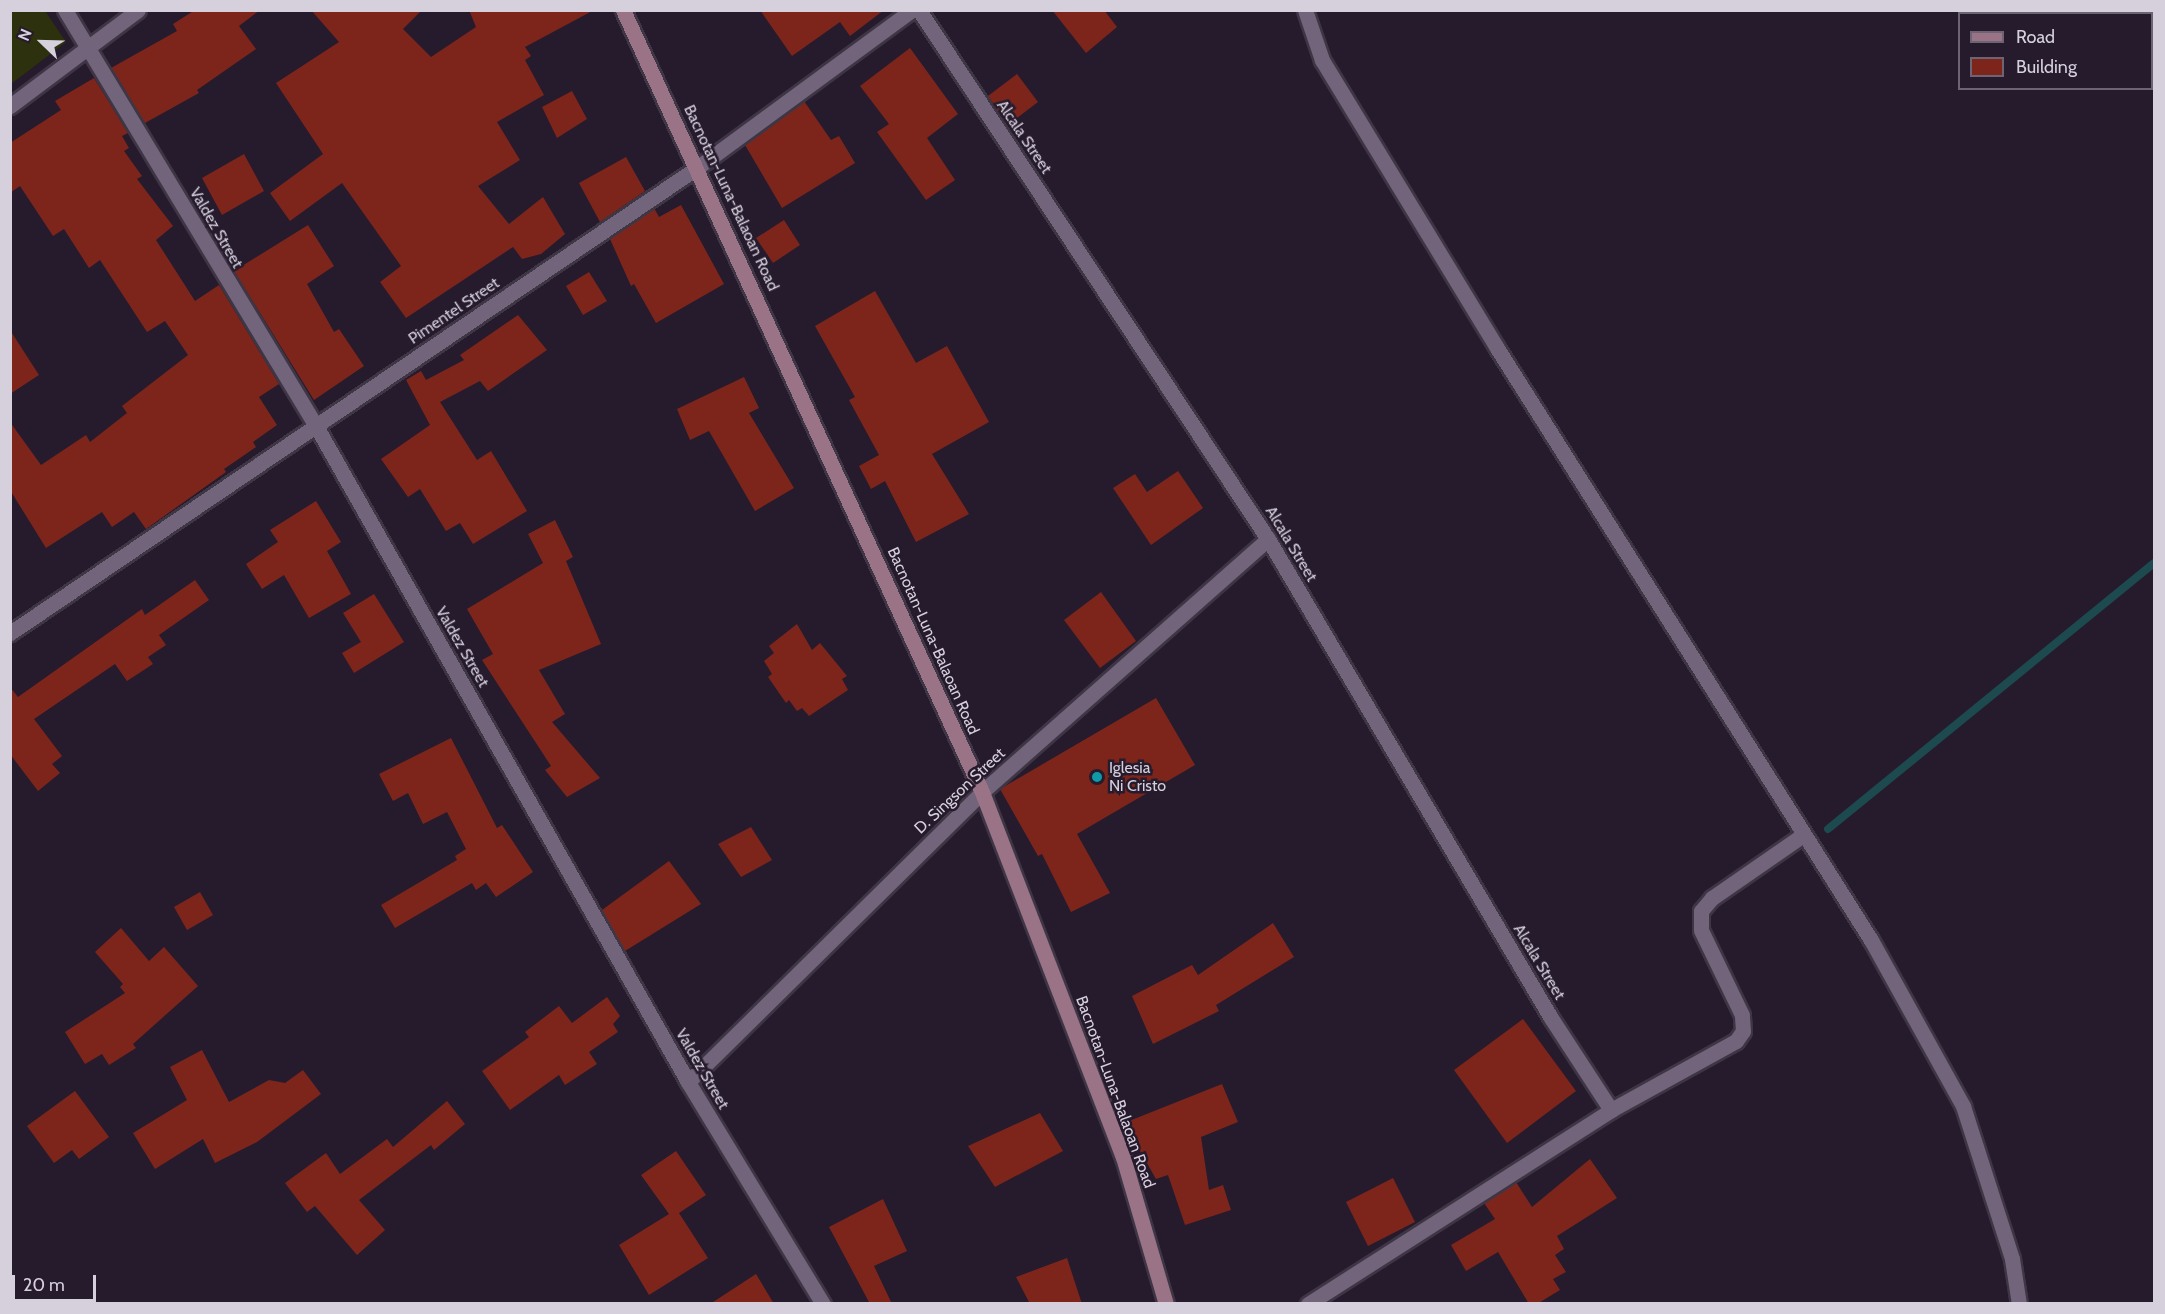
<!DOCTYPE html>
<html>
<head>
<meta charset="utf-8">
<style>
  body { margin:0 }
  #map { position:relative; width:2165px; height:1314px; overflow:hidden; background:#251b2d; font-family:Cabin,sans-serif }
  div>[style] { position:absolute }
  .green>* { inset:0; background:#2e310d }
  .stream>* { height:8px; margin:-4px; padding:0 4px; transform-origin:4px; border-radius:4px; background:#1d4a4f }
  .building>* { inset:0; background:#7d251b }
  .roads { filter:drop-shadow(2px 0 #3e3545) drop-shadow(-2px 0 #3e3545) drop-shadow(0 2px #3e3545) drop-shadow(0 -2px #3e3545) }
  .minor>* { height:15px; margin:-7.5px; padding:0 7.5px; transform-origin:7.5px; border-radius:7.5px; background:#71647b }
  .secondary>* { height:15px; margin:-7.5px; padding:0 7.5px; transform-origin:7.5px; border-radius:7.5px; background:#9a7386 }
  .dots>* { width:16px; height:16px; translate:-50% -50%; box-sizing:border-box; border:3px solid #251b2d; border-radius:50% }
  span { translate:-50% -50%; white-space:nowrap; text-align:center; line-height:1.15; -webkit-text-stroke:5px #251b2d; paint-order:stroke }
  .street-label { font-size:16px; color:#d6cfdc }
  .poi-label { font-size:16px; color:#d6cfdc }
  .left { translate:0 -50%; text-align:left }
  .frame { position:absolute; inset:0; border:12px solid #d6cfdc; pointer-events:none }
  .legend { position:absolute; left:1958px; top:12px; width:195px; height:78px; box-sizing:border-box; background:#251b2d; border:2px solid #6c6373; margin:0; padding:8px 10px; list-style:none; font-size:18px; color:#d6cfdc }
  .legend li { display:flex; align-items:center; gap:12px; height:30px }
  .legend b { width:30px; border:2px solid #6c6373 }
  .north { position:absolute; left:12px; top:12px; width:60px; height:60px; -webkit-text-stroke:4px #251b2d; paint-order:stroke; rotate:293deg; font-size:16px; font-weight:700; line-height:24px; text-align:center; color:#d6cfdc }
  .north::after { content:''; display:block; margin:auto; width:21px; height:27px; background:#d6cfdc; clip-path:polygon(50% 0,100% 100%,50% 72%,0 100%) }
  .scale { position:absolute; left:12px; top:1275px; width:84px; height:27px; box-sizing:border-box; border:3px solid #d6cfdc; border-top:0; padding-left:8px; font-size:18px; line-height:21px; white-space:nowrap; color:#d6cfdc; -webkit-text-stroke:4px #251b2d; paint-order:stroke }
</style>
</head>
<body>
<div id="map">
  <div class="green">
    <i style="clip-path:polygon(11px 10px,45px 11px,66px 42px,11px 84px)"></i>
  </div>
  <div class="stream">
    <i style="left:1828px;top:829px;width:421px;rotate:-39.2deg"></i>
  </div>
  <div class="building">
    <i style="clip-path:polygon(195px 10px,260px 10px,239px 26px,256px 49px,197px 90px,199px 93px,145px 123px,111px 68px,177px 31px,173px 24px)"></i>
    <i style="clip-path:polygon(311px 10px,422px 10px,403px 29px,431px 57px,476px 27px,469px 10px,594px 10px,525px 47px,531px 56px,525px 60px,544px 95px,497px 122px,520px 160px,478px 186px,509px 224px,543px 197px,565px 234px,541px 254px,522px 259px,513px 247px,406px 318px,380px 282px,401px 266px,342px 183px,290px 221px,270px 193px,323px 154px,276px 83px,339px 42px)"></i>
    <i style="clip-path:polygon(760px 10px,884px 10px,850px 36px,840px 22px,792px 56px)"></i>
    <i style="clip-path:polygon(1052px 10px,1104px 10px,1117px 27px,1086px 53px)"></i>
    <i style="clip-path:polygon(910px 48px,958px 114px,927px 138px,955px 180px,926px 200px,877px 132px,889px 124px,860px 86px)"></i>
    <i style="clip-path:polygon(1017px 74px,1038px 102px,1008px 125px,988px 96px)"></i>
    <i style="clip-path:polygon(94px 78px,128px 133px,122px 136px,129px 148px,124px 151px,142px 176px,137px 179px,173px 226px,156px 240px,195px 301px,219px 285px,279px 384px,259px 397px,277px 425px,253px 442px,256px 447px,224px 469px,226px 472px,146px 529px,134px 512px,112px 527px,102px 512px,46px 548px,10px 490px,10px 422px,41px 465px,86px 435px,90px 442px,127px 413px,122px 406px,188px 355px,165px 321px,147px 332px,100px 260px,89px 268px,64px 229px,53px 236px,20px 186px,10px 193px,10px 143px,61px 110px,55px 101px)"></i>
    <i style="clip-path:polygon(572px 91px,587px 119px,557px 138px,542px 107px)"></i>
    <i style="clip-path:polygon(804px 101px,831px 140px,839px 136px,855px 163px,782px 208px,745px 145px)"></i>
    <i style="clip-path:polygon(244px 154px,264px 191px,222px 215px,202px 178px)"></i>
    <i style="clip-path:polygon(626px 157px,645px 191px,600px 222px,579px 183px)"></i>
    <i style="clip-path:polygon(681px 205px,724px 284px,656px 323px,634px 284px,631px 286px,610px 239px,654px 208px,659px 217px)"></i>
    <i style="clip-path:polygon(784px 220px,800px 245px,773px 263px,756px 238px)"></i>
    <i style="clip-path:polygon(308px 225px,334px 266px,307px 284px,334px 332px,339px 329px,364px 366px,314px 400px,234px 271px)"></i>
    <i style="clip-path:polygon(589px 272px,607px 301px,583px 315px,566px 286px)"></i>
    <i style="clip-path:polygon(875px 291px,916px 363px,947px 346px,989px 422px,932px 454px,969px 514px,916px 542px,885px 481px,871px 489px,859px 466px,879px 455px,849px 400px,855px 397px,815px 326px)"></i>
    <i style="clip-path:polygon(518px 315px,547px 350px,488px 391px,480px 381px,440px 402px,477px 460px,491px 451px,527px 511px,473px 544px,460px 523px,446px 531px,420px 489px,408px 497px,381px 459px,430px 425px,406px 380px,421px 371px,426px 380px,464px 360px,460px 355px)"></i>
    <i style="clip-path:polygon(10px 330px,39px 375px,10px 394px)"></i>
    <i style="clip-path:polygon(744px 377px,759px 408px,749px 413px,794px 488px,755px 511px,709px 431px,690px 440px,677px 409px)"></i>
    <i style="clip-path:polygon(1178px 471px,1203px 508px,1151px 545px,1113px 488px,1135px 474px,1147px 492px)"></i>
    <i style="clip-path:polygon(316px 501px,341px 542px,327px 551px,351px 594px,309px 618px,284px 575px,262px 589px,246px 564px,278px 542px,270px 530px)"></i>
    <i style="clip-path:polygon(555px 520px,573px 557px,566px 561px,601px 644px,539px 670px,565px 714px,552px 722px,600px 778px,567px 797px,545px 770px,551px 766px,482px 660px,493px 654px,467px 609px,543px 563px,528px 534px)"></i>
    <i style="clip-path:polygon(195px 580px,209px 600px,159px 635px,166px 645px,148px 657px,153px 664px,127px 681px,115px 664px,34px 719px,62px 756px,52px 764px,60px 773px,38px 791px,10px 754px,10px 687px,18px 697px,142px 609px,145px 615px)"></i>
    <i style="clip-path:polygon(1101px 592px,1136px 641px,1100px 668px,1064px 620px)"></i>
    <i style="clip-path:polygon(374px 594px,404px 642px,354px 673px,342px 653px,361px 642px,343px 613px)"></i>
    <i style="clip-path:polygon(797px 624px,812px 650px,820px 643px,847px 676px,842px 679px,848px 690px,809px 716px,802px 708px,797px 711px,789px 700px,786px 703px,768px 677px,772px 674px,764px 661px,774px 653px,769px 646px)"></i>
    <i style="clip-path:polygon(1156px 698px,1195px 765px,1077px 834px,1110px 893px,1071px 912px,1042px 854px,1038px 856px,1000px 789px)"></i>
    <i style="clip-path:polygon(451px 738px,497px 828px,502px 825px,533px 872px,496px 897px,486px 883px,476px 890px,472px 883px,395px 928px,381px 905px,457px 860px,455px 856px,466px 849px,447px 812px,423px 824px,408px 793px,393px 801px,379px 774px)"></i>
    <i style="clip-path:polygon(751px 827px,772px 860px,741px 877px,718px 844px)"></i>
    <i style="clip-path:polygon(669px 861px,701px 904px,625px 951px,602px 910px)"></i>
    <i style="clip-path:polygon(200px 892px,213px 915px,187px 930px,174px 907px)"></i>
    <i style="clip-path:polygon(1273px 923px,1294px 957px,1216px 1005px,1219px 1011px,1153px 1044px,1132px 996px,1192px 965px,1198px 975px)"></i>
    <i style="clip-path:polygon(121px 928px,149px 961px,164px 947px,198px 986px,133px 1044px,136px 1048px,109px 1065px,102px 1054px,85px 1064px,65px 1032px,125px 993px,120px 987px,123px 984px,95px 952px)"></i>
    <i style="clip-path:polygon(607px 997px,620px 1016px,613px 1024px,618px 1032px,589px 1052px,597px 1064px,565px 1085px,559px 1075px,510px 1110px,482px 1071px,529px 1037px,525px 1032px,559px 1006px,572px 1023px)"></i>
    <i style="clip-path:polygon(1523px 1019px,1576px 1091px,1507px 1143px,1454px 1070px)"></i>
    <i style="clip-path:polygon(202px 1050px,229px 1102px,269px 1080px,285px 1083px,303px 1070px,321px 1094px,257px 1142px,215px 1163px,203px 1139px,155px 1169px,133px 1133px,187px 1100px,170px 1067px)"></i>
    <i style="clip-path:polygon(1222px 1084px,1238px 1122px,1201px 1137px,1209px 1190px,1223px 1185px,1231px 1210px,1185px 1225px,1168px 1175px,1156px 1179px,1124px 1123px)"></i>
    <i style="clip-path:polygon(75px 1091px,109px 1137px,79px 1159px,72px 1150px,54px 1163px,27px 1126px)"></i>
    <i style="clip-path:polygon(447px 1101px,465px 1124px,434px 1150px,431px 1145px,359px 1200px,385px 1230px,357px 1255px,315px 1206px,307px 1212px,285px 1183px,326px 1153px,340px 1174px,387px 1139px,393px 1147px)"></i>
    <i style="clip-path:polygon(1040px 1113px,1063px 1151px,995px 1187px,968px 1146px)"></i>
    <i style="clip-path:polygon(676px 1151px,706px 1195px,679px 1213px,708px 1258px,649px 1295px,619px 1245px,669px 1214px,641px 1175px)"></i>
    <i style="clip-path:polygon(1590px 1159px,1617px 1198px,1557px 1236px,1564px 1249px,1555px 1255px,1566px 1272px,1553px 1279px,1560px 1290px,1537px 1304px,1529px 1304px,1498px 1252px,1466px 1271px,1451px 1245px,1495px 1219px,1484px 1203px,1516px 1182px,1532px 1207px)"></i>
    <i style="clip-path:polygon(1393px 1178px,1415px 1222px,1368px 1246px,1346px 1202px)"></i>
    <i style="clip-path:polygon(883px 1199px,907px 1251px,874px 1266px,892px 1304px,870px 1304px,829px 1227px)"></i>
    <i style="clip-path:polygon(1067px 1258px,1082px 1304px,1030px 1304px,1016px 1277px)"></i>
    <i style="clip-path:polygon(756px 1274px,774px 1304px,710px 1304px)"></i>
  </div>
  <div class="roads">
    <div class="minor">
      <i style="left:65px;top:10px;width:486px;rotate:58.9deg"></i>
      <i style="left:316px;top:426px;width:754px;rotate:60.44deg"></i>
      <i style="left:688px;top:1082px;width:260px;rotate:58.7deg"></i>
      <i style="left:919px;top:10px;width:634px;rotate:56.59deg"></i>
      <i style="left:1268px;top:539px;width:556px;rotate:59.42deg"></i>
      <i style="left:1551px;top:1018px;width:110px;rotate:56.9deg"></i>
      <i style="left:1305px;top:10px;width:53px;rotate:71.2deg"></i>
      <i style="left:1322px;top:60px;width:337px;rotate:58.7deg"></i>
      <i style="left:1497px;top:348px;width:700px;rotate:57.72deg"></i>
      <i style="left:1871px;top:940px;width:190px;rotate:61deg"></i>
      <i style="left:1963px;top:1106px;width:161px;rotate:72.2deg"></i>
      <i style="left:2012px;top:1259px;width:46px;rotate:81.2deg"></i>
      <i style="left:10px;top:106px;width:160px;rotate:-36.9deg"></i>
      <i style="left:10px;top:633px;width:831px;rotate:-34.11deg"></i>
      <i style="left:698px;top:167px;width:265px;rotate:-36.3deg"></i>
      <i style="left:688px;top:1082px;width:413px;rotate:-44.6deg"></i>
      <i style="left:982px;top:792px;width:382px;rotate:-41.5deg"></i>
      <i style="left:1308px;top:1304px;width:360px;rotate:-32.6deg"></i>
      <i style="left:1611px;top:1110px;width:143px;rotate:-28.9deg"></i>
      <i style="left:1736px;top:1041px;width:12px;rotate:-55deg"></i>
      <i style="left:1743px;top:1031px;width:16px;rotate:-94deg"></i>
      <i style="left:1742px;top:1015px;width:94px;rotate:-115.8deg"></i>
      <i style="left:1701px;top:930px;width:19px;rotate:-90deg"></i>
      <i style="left:1701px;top:911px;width:17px;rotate:-50deg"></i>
      <i style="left:1712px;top:898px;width:111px;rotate:-34.7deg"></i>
    </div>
    <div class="secondary">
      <i style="left:623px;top:10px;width:860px;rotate:65.34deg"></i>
      <i style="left:982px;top:792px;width:391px;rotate:68.9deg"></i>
      <i style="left:1123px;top:1157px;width:153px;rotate:73.7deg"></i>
    </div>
  </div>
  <div class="dots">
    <i style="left:1097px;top:777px;background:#0f9aa8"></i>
  </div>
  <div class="street-label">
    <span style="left:1024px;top:137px;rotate:56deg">Alcala Street</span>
    <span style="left:731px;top:198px;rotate:65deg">Bacnotan-Luna-Balaoan Road</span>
    <span style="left:216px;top:228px;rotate:60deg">Valdez Street</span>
    <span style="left:454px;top:311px;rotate:-34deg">Pimentel Street</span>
    <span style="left:1291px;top:544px;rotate:59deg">Alcala Street</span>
    <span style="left:933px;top:641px;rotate:66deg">Bacnotan-Luna-Balaoan Road</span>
    <span style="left:462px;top:647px;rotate:60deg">Valdez Street</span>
    <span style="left:960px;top:791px;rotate:-43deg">D. Singson Street</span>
    <span style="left:1539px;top:962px;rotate:59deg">Alcala Street</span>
    <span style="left:702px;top:1069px;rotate:60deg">Valdez Street</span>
    <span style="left:1115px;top:1092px;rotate:70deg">Bacnotan-Luna-Balaoan Road</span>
  </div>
  <div class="poi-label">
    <span class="left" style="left:1109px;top:777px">Iglesia<br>Ni Cristo</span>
  </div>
  <div class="frame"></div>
  <ul class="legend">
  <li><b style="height:8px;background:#9a7386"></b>Road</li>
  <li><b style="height:16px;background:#7d251b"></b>Building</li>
  </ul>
  <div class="north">N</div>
  <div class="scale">20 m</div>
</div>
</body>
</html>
